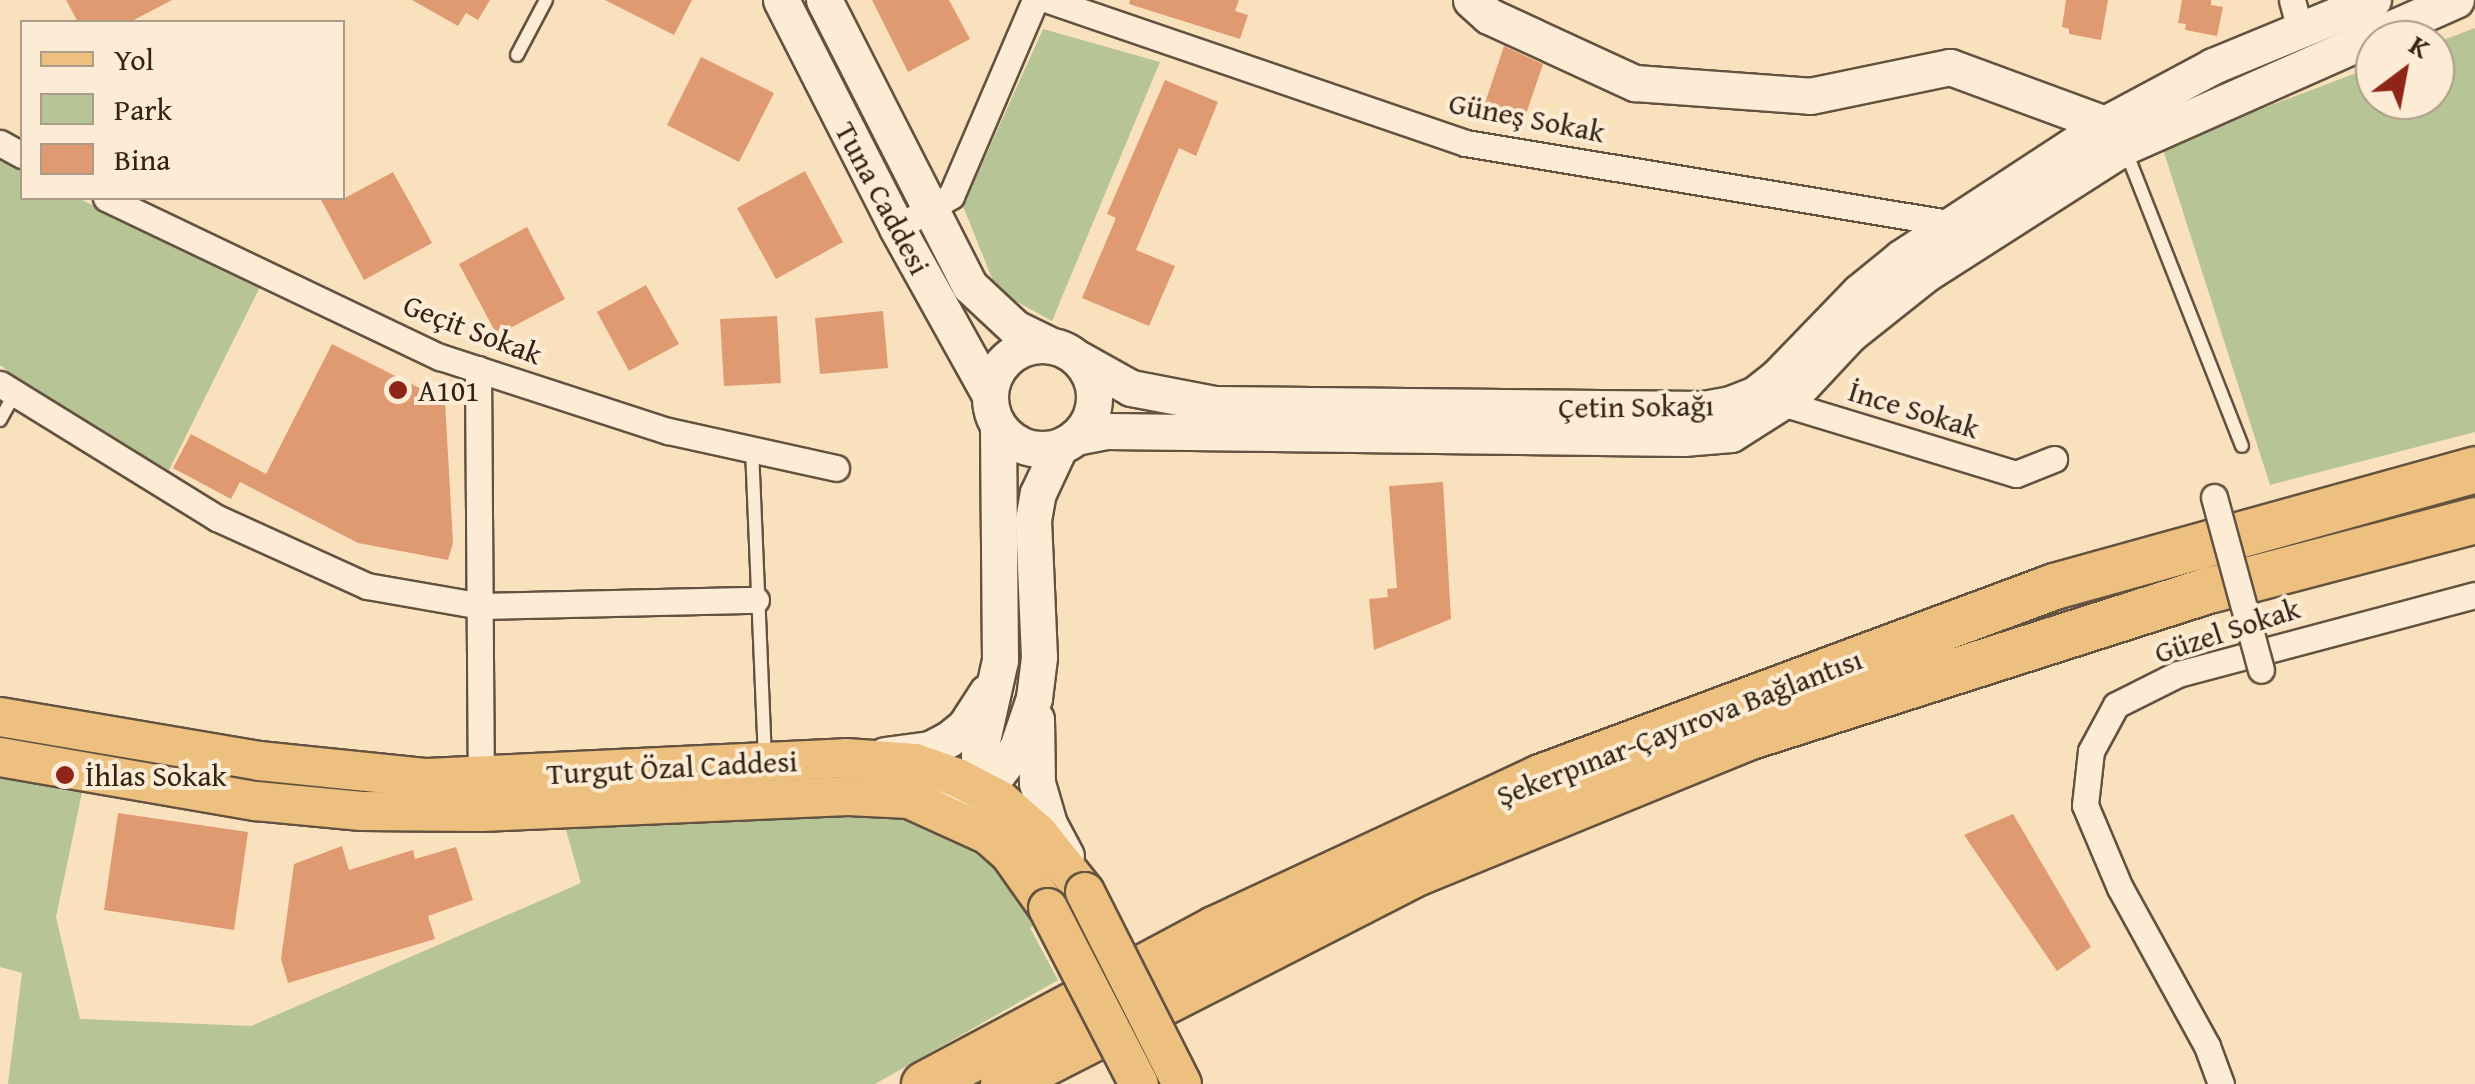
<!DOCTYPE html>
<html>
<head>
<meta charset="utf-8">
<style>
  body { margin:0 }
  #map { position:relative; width:2475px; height:1084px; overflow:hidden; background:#fae1be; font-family:"Gentium Book Plus",serif }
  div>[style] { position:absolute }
  .green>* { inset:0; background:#b7c496 }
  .building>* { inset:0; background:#e09a72 }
  .roads { filter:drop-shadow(2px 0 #635240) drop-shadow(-2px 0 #635240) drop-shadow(0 2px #635240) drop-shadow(0 -2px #635240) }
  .lane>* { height:12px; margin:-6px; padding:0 6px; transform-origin:6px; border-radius:6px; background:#fcecd5 }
  .street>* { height:25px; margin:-12.5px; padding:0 12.5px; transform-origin:12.5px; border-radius:12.5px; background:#fcecd5 }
  .secondary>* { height:35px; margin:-17.5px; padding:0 17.5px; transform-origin:17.5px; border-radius:17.5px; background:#fcecd5 }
  .secondary>.ring { margin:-17.5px; padding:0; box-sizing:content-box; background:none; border:35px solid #fcecd5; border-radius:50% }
  .primary>* { height:38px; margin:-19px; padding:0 19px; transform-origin:19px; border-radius:19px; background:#edc07f }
  .highway>* { height:45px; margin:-22.5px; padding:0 22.5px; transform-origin:22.5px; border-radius:22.5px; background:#edc07f }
  .bridges { filter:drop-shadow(2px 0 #635240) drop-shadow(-2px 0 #635240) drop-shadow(0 2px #635240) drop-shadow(0 -2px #635240) }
  .street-bridge>* { height:25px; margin:-12.5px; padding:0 12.5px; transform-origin:12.5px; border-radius:12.5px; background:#fcecd5 }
  .primary-bridge>* { height:38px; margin:-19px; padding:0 19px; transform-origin:19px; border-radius:19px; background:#edc07f }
  .dots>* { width:28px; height:28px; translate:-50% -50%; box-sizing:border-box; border:5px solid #fcecd5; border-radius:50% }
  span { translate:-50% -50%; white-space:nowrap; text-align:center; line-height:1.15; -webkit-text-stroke:8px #fcecd5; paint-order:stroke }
  .street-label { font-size:30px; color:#312316 }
  .poi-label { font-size:30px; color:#312316 }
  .left { translate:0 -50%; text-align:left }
  .legend { position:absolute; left:20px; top:20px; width:325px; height:180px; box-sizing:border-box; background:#fcecd5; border:2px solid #ab9c89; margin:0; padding:12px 18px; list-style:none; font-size:30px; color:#312316 }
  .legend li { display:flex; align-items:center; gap:20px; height:50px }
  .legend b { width:50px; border:2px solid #ab9c89 }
  .north { position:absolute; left:2355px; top:20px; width:100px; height:100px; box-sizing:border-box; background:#fcecd5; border:2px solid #ab9c89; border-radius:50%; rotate:32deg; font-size:28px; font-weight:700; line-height:40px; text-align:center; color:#312316 }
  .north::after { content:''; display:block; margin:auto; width:35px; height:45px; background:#8f2418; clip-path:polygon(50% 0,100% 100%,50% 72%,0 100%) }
</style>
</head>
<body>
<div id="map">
  <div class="green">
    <i style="clip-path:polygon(2475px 28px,2475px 432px,2270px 485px,2162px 146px,2375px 66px,2375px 100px,2435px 100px,2435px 43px)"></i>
    <i style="clip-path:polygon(1043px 29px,1160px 62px,1052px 321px,997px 291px,963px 206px)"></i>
    <i style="clip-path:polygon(0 157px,22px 168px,22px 198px,78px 198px,260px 287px,168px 472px,30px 388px,0 365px)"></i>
    <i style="clip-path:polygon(0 775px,83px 788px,56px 917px,80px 1019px,251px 1026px,581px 883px,566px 830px,710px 817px,878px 813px,924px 823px,958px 840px,994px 868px,1038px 923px,1030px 928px,1058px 980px,875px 1084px,8px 1084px,22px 973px,0 967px)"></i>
  </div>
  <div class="building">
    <i style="clip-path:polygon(66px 0,172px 0,130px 22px,78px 22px)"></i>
    <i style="clip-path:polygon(412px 0,490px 0,478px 20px,466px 13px,458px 26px)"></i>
    <i style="clip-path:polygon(605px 0,692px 0,674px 35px)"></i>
    <i style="clip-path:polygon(872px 0,949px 0,970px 39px,908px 72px)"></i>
    <i style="clip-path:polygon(1130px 0,1239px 0,1235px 11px,1248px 15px,1240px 39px,1129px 4px)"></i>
    <i style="clip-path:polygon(2066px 0,2108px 0,2101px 40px,2069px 34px,2069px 29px,2062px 27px)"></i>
    <i style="clip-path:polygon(2182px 0,2211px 0,2211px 5px,2223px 7px,2217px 36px,2185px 30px,2186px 24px,2178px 23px)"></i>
    <i style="clip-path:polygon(1504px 46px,1543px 64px,1522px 126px,1482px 112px)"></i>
    <i style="clip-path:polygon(701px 57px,774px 93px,739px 162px,667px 125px)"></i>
    <i style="clip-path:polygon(1165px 80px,1218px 102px,1196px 156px,1179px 148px,1136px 250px,1175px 266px,1149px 326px,1082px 298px,1116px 218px,1107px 214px)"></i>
    <i style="clip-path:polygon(805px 171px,843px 242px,776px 279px,737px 208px)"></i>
    <i style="clip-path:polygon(393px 172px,432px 243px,364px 280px,320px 198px,345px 198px)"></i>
    <i style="clip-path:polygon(527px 227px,565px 299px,497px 335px,459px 264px)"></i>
    <i style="clip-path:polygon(646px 285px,679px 344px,629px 371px,597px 312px)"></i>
    <i style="clip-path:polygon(883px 311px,888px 368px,820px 374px,815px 318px)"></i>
    <i style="clip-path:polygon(777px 316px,781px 383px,724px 386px,720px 319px)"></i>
    <i style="clip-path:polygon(332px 344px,445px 401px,453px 543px,448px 560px,358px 543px,240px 482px,231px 499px,173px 468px,191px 434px,266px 474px)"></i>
    <i style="clip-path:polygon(1443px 482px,1451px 619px,1374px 650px,1369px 599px,1388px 597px,1387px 589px,1397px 588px,1389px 486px)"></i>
    <i style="clip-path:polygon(118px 813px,248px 832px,234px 930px,104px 910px)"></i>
    <i style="clip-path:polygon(2013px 814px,2091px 947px,2057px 971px,1964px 835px)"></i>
    <i style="clip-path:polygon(342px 846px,349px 870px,413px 850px,415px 859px,456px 847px,473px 900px,428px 916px,435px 939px,288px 983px,281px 959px,294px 864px)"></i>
  </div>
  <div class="roads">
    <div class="lane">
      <i style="left:517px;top:55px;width:62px;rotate:-62.2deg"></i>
      <i style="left:2125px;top:149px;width:319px;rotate:68.5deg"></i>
      <i style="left:0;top:420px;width:29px;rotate:-61deg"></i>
      <i style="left:752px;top:449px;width:308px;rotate:87.6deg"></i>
    </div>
    <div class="street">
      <i style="left:1048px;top:0;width:441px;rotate:18.9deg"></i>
      <i style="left:1465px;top:143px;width:492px;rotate:9.4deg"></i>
      <i style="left:2292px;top:0;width:31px;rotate:75deg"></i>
      <i style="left:0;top:143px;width:25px;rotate:29deg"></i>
      <i style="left:106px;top:198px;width:370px;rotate:25.5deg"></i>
      <i style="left:440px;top:357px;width:240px;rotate:18deg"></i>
      <i style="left:668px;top:431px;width:172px;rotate:12.4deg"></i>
      <i style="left:897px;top:228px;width:63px;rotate:-30.7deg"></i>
      <i style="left:951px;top:196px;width:213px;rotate:-66.8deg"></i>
      <i style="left:478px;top:369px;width:420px;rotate:89.6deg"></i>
      <i style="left:0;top:384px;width:255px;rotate:31.7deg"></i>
      <i style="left:217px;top:518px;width:165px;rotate:24.4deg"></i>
      <i style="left:367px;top:586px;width:117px;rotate:9.9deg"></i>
      <i style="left:482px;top:606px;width:274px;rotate:-1.3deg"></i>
      <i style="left:1769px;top:399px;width:258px;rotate:16.9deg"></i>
      <i style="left:2016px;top:474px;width:41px;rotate:-21.5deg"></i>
      <i style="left:2221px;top:1084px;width:40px;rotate:-110.2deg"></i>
      <i style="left:2207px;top:1046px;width:180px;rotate:-118.8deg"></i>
      <i style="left:2120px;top:888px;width:90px;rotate:-112.9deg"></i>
      <i style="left:2085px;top:805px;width:54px;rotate:-83.7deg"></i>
      <i style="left:2091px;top:751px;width:52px;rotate:-61.5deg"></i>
      <i style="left:2116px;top:705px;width:69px;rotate:-26.6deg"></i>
      <i style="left:2178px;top:674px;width:307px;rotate:-14.9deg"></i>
    </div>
    <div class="secondary">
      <i style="left:781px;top:0;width:256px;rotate:63deg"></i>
      <i style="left:897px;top:228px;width:189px;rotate:60.9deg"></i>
      <i style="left:824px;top:0;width:321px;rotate:63deg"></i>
      <i style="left:970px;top:286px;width:62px;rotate:43deg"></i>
      <i style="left:1015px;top:328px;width:37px;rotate:26deg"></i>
      <i style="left:1471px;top:0;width:24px;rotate:42deg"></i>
      <i style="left:1489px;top:16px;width:161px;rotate:24.7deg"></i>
      <i style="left:1635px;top:83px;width:175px;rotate:4.2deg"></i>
      <i style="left:1810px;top:96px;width:143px;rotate:-11.7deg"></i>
      <i style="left:1950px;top:67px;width:165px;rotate:20.2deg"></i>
      <i class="ring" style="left:990px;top:345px;width:69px;height:69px"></i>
      <i style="left:1079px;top:359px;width:60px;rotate:29.1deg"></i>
      <i style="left:1131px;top:388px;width:86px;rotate:10.8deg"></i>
      <i style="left:1215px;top:404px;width:488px;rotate:0.6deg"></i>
      <i style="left:1703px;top:409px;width:27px;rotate:-10deg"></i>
      <i style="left:1730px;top:404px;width:26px;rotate:-21deg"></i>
      <i style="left:1754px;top:395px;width:29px;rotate:-38deg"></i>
      <i style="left:1777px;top:377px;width:118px;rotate:-46deg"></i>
      <i style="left:1859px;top:292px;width:55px;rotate:-39.1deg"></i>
      <i style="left:1902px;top:257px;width:243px;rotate:-33.2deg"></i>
      <i style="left:2105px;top:124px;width:123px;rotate:-28.2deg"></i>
      <i style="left:2213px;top:66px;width:173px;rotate:-22.4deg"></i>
      <i style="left:1075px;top:437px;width:33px;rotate:-11deg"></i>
      <i style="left:1107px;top:431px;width:576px;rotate:0.7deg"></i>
      <i style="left:1683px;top:438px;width:48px;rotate:-4.8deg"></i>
      <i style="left:1731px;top:434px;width:75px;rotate:-32.4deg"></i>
      <i style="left:1794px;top:394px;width:81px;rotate:-47deg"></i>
      <i style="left:1849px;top:335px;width:100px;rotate:-38.5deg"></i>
      <i style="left:1927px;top:273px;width:234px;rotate:-32.6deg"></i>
      <i style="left:2124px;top:147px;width:363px;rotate:-23.9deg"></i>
      <i style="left:1036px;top:719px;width:64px;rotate:89.1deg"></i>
      <i style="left:1037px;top:783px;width:43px;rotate:73.7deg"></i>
      <i style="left:1049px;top:824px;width:36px;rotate:62deg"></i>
      <i style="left:885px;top:755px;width:45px;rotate:-7.6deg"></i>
      <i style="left:930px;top:749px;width:21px;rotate:-28deg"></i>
      <i style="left:949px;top:739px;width:21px;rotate:-39deg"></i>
      <i style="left:965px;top:726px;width:40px;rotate:-57.1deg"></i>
      <i style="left:884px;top:784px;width:85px;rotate:5.4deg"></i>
      <i style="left:969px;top:792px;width:27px;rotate:-27deg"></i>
      <i style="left:993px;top:780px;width:40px;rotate:-53deg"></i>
      <i style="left:1017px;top:748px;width:53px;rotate:-71.2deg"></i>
      <i style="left:1034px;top:698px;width:41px;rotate:-83deg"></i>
      <i style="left:1039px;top:657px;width:137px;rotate:-92.5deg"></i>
      <i style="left:1033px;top:520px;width:27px;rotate:-80deg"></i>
      <i style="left:1038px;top:493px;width:52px;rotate:-64.9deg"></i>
      <i style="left:983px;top:807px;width:53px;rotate:-94.3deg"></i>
      <i style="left:979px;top:754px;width:96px;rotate:-77.4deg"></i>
      <i style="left:1000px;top:660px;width:234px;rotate:-90.5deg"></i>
    </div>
    <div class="primary">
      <i style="left:0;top:717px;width:263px;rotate:9.6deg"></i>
      <i style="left:259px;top:761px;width:169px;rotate:5.8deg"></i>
      <i style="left:427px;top:778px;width:419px;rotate:-2.7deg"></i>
      <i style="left:846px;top:758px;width:69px;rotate:4.1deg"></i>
      <i style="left:915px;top:763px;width:46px;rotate:19.2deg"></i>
      <i style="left:958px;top:778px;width:47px;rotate:27.6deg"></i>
      <i style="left:1000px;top:800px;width:50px;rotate:41deg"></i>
      <i style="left:1038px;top:833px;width:75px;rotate:51.5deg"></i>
      <i style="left:0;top:757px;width:260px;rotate:9.8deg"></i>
      <i style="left:256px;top:801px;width:106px;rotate:5.4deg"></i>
      <i style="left:362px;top:811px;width:119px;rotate:0.5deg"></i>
      <i style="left:481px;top:812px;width:367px;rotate:-2.5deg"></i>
      <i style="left:848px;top:796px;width:61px;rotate:2.8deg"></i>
      <i style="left:909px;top:799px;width:87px;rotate:24.5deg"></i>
      <i style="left:988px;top:835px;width:28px;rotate:41deg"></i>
      <i style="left:1009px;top:853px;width:67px;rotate:54.7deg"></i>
    </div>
    <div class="highway">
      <i style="left:924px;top:1084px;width:329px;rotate:-28.1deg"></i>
      <i style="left:1214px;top:929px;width:360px;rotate:-25deg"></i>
      <i style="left:1540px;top:777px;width:548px;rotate:-20.38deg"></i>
      <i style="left:2054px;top:586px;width:437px;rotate:-15.5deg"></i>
      <i style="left:1003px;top:1084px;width:466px;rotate:-27.1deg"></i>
      <i style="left:1418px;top:872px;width:352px;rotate:-22.3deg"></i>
      <i style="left:1744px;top:738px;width:491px;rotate:-17.7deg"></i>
      <i style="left:2212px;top:589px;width:272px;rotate:-14.7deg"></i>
    </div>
  </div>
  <div class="bridges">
    <div class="street-bridge">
      <i style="left:2214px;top:497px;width:179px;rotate:74.8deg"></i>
    </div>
    <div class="primary-bridge">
      <i style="left:1085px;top:892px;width:215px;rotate:63.2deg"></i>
      <i style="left:1048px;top:908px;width:198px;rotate:62.7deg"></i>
    </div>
  </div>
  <div class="dots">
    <i style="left:398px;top:390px;background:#8f2418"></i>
    <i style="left:65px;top:775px;background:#8f2418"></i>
  </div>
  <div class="street-label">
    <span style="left:1527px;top:117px;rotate:11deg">Güneş Sokak</span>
    <span style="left:883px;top:198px;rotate:62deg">Tuna Caddesi</span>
    <span style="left:473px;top:329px;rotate:21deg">Geçit Sokak</span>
    <span style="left:1636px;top:406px;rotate:-1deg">Çetin Sokağı</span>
    <span style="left:1914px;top:409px;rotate:17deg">İnce Sokak</span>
    <span style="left:2227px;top:630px;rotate:-18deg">Güzel Sokak</span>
    <span style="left:1679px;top:727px;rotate:-21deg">Şekerpınar-Çayırova Bağlantısı</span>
    <span style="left:672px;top:767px;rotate:-3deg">Turgut Özal Caddesi</span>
  </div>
  <div class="poi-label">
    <span class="left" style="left:418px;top:390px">A101</span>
    <span class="left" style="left:85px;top:775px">İhlas Sokak</span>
  </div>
  <ul class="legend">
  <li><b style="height:12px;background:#edc07f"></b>Yol</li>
  <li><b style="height:28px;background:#b7c496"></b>Park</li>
  <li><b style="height:28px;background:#e09a72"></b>Bina</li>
  </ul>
  <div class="north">K</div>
</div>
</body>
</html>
